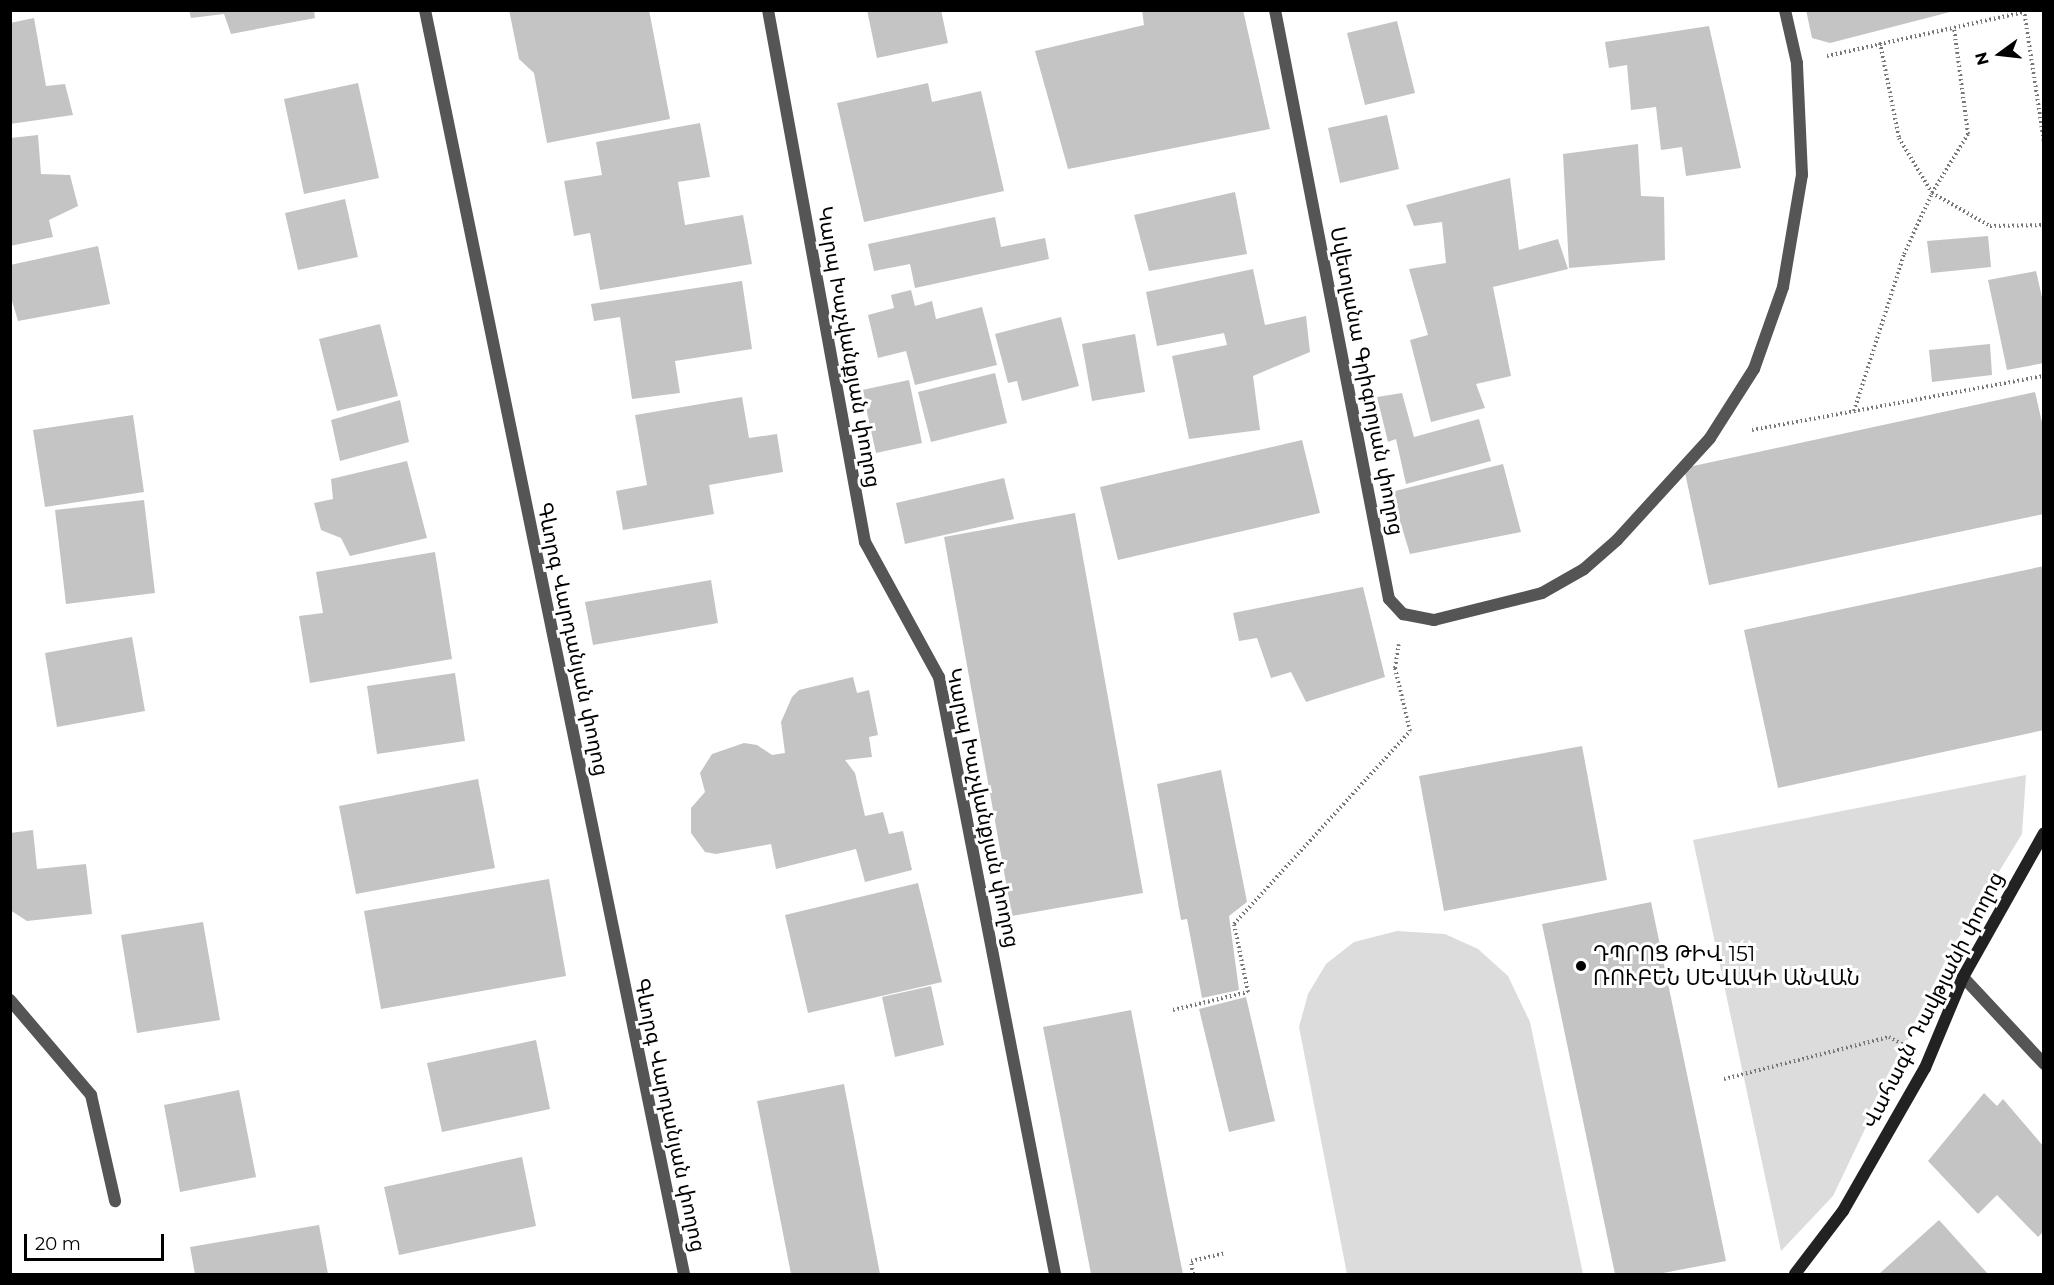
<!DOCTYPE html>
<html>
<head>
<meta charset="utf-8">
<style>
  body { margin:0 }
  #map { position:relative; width:2054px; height:1285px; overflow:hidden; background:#fff; font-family:Montserrat,"Noto Sans Armenian",sans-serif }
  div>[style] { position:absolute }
  .green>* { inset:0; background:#dcdcdc }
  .building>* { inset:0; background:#c4c4c4 }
  .path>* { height:4px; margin-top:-2px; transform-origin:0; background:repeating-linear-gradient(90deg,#777 0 1.5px,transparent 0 4.5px) }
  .street>* { height:12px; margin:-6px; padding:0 6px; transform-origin:6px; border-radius:6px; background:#555 }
  .secondary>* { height:12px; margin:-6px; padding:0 6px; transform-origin:6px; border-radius:6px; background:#222 }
  .dots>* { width:16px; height:16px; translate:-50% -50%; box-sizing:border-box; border:3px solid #fff; border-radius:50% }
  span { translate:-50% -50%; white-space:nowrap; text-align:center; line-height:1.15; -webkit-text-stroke:6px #fff; paint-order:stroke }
  .street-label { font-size:21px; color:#000 }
  .poi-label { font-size:21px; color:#000 }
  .left { translate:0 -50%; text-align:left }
  .frame { position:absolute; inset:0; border:12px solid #000; pointer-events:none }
  .north { position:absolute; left:1970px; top:24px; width:60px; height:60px; -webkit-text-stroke:4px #fff; paint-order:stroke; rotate:255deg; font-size:16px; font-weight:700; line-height:24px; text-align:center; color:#000 }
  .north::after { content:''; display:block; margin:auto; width:21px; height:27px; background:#000; clip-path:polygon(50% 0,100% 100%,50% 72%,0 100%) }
  .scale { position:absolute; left:24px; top:1234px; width:140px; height:27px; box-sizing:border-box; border:3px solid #000; border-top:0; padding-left:8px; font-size:18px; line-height:21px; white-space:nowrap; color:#000; -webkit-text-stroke:4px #fff; paint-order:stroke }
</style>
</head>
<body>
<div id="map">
  <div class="green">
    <i style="clip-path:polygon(2026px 775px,2022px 834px,1948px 955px,1833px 1196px,1781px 1251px,1693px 840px)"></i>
    <i style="clip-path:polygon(1397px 931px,1445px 934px,1478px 949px,1508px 976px,1530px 1022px,1583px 1274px,1347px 1274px,1299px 1027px,1308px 994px,1326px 964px,1354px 942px)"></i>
  </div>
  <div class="building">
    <i style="clip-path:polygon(189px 10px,314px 10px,315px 18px,231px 34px,224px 14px,191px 18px)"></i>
    <i style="clip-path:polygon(509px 10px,649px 10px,670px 119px,547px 143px,534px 73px,519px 59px)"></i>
    <i style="clip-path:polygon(867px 10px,941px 10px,948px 43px,877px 58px)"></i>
    <i style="clip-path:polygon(1142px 10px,1243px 10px,1270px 129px,1068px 169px,1035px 51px,1144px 25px)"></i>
    <i style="clip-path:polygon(1806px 10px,1954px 10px,1954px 11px,1830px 43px,1812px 38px)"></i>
    <i style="clip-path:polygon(34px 18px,46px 86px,65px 84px,73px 115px,10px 124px,10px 23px)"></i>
    <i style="clip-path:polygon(1397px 21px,1415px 93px,1365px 105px,1347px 33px)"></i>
    <i style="clip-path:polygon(1709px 26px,1741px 168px,1686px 176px,1682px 147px,1661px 150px,1656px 107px,1631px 110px,1627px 65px,1609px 68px,1605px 42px)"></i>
    <i style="clip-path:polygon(358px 83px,379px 178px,304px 194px,284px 99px)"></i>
    <i style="clip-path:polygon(928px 83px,932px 102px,981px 91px,1004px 191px,864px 222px,837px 103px)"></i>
    <i style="clip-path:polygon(1387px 115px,1399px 169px,1340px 183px,1328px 128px)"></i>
    <i style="clip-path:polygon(700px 123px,710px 177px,678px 182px,685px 225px,743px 215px,752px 264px,600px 290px,590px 233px,574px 236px,564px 181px,602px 175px,596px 142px)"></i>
    <i style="clip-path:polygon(38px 135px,41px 174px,70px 175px,78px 206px,49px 220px,53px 237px,10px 246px,10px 138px)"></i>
    <i style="clip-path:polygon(1638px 144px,1641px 196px,1664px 197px,1665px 260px,1569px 268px,1563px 154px)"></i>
    <i style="clip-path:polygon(1510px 178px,1519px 250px,1558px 239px,1568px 269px,1493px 287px,1511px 376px,1476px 384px,1485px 408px,1431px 422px,1410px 340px,1428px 335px,1409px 269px,1446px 263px,1442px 222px,1414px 226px,1406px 205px)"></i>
    <i style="clip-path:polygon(1235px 192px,1247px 254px,1149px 271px,1134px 215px)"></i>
    <i style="clip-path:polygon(345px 199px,358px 257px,298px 270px,285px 213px)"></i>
    <i style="clip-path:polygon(995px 217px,1001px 247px,1045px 238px,1049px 259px,915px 288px,910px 264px,874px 271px,868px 244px)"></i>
    <i style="clip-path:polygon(1988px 236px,1991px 267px,1931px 273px,1927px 241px)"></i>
    <i style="clip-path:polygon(98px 246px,110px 304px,18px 321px,10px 294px,10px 265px)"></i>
    <i style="clip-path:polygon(1253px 269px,1265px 325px,1306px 316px,1310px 352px,1253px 376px,1260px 430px,1189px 439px,1172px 356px,1227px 345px,1224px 333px,1157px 346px,1146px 292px)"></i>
    <i style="clip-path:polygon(2036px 271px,2044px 306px,2044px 363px,2007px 370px,1988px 280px)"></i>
    <i style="clip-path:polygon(742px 281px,752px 349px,675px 361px,680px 393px,632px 399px,620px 317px,594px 321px,591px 304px)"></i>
    <i style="clip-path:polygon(911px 290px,915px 306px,932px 301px,936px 319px,982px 307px,997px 365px,915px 385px,906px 351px,878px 358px,868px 315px,894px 308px,891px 295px)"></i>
    <i style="clip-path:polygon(1061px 317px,1079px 386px,1022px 401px,1017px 381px,1008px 383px,995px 334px)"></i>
    <i style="clip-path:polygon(380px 324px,398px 396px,337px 411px,319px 339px)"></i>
    <i style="clip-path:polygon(1135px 334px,1145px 392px,1092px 401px,1082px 344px)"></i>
    <i style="clip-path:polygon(1990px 344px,1992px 375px,1932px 382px,1929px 350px)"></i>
    <i style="clip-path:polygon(995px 373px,1007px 423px,931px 442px,918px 392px)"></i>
    <i style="clip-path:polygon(909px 380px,922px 443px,876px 453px,862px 390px)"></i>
    <i style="clip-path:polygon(2035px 392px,2044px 431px,2044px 514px,1709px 585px,1684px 468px)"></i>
    <i style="clip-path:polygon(1402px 393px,1414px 437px,1479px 419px,1491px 461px,1406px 484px,1396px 439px,1388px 442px,1377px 397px)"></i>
    <i style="clip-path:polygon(742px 397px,749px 438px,777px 434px,783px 472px,709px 485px,714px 514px,623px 530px,616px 491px,647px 485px,635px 415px)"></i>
    <i style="clip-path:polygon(400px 400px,409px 442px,340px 461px,331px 420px)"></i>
    <i style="clip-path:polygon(133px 415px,144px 492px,45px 507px,33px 430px)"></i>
    <i style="clip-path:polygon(1302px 440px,1320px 513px,1118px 560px,1100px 487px)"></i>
    <i style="clip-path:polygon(407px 461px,427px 538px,350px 556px,341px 538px,321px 530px,314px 503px,333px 499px,331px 479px)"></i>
    <i style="clip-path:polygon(1503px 464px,1521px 532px,1410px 554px,1391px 492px)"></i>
    <i style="clip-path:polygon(1004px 478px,1014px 519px,905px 544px,896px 503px)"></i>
    <i style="clip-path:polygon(144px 500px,155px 593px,66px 604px,55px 510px)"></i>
    <i style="clip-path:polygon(1075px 513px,1143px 893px,1012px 916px,944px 537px)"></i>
    <i style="clip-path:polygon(435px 552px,452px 659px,310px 683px,299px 616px,323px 613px,316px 572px)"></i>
    <i style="clip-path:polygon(2044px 566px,2044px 730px,1778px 788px,1744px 630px)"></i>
    <i style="clip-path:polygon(711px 580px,718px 623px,593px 645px,585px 602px)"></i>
    <i style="clip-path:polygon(1363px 587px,1385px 677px,1306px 702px,1291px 672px,1271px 678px,1257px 638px,1239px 641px,1233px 613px)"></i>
    <i style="clip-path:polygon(132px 637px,145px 711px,57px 727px,45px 653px)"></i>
    <i style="clip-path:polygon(455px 673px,465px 741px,377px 754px,367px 686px)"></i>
    <i style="clip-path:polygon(853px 677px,857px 693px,869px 690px,878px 735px,869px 737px,872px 757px,845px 760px,855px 773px,865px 816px,883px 812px,889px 834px,903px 831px,912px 870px,865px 882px,856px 849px,776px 869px,771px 844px,716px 854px,705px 852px,691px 833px,691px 808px,705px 792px,700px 773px,712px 754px,744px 743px,757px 745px,772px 755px,785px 753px,781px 722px,792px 697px,799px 690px)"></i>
    <i style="clip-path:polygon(1582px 746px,1607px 880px,1444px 911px,1419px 776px)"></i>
    <i style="clip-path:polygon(1221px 770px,1247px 902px,1229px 916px,1239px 990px,1202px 998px,1187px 919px,1181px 920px,1157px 784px)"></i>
    <i style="clip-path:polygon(478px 779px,495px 868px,356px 894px,339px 806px)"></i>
    <i style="clip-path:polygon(33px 830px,37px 869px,86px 864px,92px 914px,27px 921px,10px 910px,10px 833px)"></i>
    <i style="clip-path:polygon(549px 879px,566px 976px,381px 1009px,364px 911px)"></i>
    <i style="clip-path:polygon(918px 883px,942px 982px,808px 1013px,785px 915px)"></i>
    <i style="clip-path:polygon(1651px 902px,1726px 1261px,1658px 1274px,1615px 1274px,1542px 924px)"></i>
    <i style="clip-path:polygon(203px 922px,220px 1020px,137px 1033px,121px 935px)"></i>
    <i style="clip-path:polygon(931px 986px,944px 1045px,895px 1057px,882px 997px)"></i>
    <i style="clip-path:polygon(1246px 997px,1275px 1121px,1229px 1132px,1199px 1009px)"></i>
    <i style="clip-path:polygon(1131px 1010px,1168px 1200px,1183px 1274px,1091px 1274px,1043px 1027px)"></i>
    <i style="clip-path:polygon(536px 1040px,550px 1109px,442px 1132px,427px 1063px)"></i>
    <i style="clip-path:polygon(844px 1084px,880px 1274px,791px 1274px,757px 1101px)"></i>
    <i style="clip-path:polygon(239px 1090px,256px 1177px,180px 1192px,164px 1105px)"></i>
    <i style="clip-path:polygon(1984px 1093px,1997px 1106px,2003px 1099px,2044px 1147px,2044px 1231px,2038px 1237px,1997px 1195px,1978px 1214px,1928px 1161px)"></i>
    <i style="clip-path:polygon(522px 1157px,536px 1226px,399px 1255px,384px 1187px)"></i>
    <i style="clip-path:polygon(1939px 1220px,1988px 1274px,1879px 1274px)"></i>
    <i style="clip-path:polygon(319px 1225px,328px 1274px,195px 1274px,190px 1247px)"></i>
  </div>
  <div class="path">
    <i style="left:2024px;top:10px;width:134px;rotate:81.4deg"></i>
    <i style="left:1880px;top:43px;width:97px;rotate:78.7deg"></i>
    <i style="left:1899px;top:138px;width:64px;rotate:59deg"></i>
    <i style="left:1932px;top:193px;width:67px;rotate:29.6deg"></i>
    <i style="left:1990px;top:226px;width:54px;rotate:-1.1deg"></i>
    <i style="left:1827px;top:56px;width:202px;rotate:-12.6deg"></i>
    <i style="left:1854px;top:411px;width:165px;rotate:-72.3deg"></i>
    <i style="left:1904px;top:254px;width:67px;rotate:-65.3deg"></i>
    <i style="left:1932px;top:193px;width:69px;rotate:-58.6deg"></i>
    <i style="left:1968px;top:134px;width:108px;rotate:-97.5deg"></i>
    <i style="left:1752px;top:430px;width:297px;rotate:-10.5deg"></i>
    <i style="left:1173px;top:1010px;width:77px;rotate:-13.5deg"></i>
    <i style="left:1248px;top:992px;width:69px;rotate:-101.6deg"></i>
    <i style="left:1234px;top:924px;width:261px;rotate:-47.6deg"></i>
    <i style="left:1410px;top:731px;width:65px;rotate:-103.4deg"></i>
    <i style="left:1395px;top:668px;width:24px;rotate:-81deg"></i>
    <i style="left:1724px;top:1079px;width:170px;rotate:-14.3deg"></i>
    <i style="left:1889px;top:1037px;width:15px;rotate:28deg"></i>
    <i style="left:1193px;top:1274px;width:13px;rotate:-99deg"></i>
    <i style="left:1191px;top:1261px;width:35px;rotate:-13deg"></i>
  </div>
  <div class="street">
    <i style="left:425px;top:10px;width:1290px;rotate:78.42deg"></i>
    <i style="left:768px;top:10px;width:541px;rotate:79.67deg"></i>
    <i style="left:865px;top:542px;width:154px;rotate:61.3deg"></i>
    <i style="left:939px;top:677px;width:608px;rotate:79deg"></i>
    <i style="left:1275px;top:10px;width:600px;rotate:79.05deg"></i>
    <i style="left:1389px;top:599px;width:21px;rotate:47deg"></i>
    <i style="left:1403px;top:614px;width:32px;rotate:11deg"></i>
    <i style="left:1434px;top:620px;width:111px;rotate:-14deg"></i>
    <i style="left:1542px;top:593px;width:48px;rotate:-29.7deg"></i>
    <i style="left:1584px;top:569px;width:44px;rotate:-41.3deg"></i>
    <i style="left:1617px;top:540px;width:138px;rotate:-47.6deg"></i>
    <i style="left:1710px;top:438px;width:82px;rotate:-57.5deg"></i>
    <i style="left:1754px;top:369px;width:87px;rotate:-70.5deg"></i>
    <i style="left:1783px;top:287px;width:114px;rotate:-80.4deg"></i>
    <i style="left:1802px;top:175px;width:112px;rotate:-92.6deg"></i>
    <i style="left:1797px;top:63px;width:54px;rotate:-102.8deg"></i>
    <i style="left:1963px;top:977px;width:119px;rotate:47deg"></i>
    <i style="left:10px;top:1000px;width:125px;rotate:49.5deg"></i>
    <i style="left:91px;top:1095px;width:109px;rotate:77.2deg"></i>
  </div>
  <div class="secondary">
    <i style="left:1795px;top:1274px;width:79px;rotate:-52.7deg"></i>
    <i style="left:1843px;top:1211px;width:165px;rotate:-60.2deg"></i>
    <i style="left:1925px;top:1068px;width:99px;rotate:-67.3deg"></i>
    <i style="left:1963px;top:977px;width:165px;rotate:-60.6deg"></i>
  </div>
  <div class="dots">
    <i style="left:1581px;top:966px;background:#000"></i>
  </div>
  <div class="street-label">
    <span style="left:849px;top:347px;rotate:80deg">Կարպ Խաչվանքյան փողոց</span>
    <span style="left:1367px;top:381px;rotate:79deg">Սվետլանա Գրիգորյան փողոց</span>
    <span style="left:573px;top:639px;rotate:78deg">Գևորգ Վարդանյան փողոց</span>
    <span style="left:983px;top:808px;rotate:78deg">Կարպ Խաչվանքյան փողոց</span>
    <span style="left:1933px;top:1000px;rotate:-63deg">Վահագն Դավթյանի փողոց</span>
    <span style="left:670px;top:1115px;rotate:78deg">Գևորգ Վարդանյան փողոց</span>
  </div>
  <div class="poi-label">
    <span class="left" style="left:1593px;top:966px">ԴՊՐՈՑ ԹԻՎ 151<br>ՌՈՒԲԵՆ ՍԵՎԱԿԻ ԱՆՎԱՆ</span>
  </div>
  <div class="frame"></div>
  <div class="north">N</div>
  <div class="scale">20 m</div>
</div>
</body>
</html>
